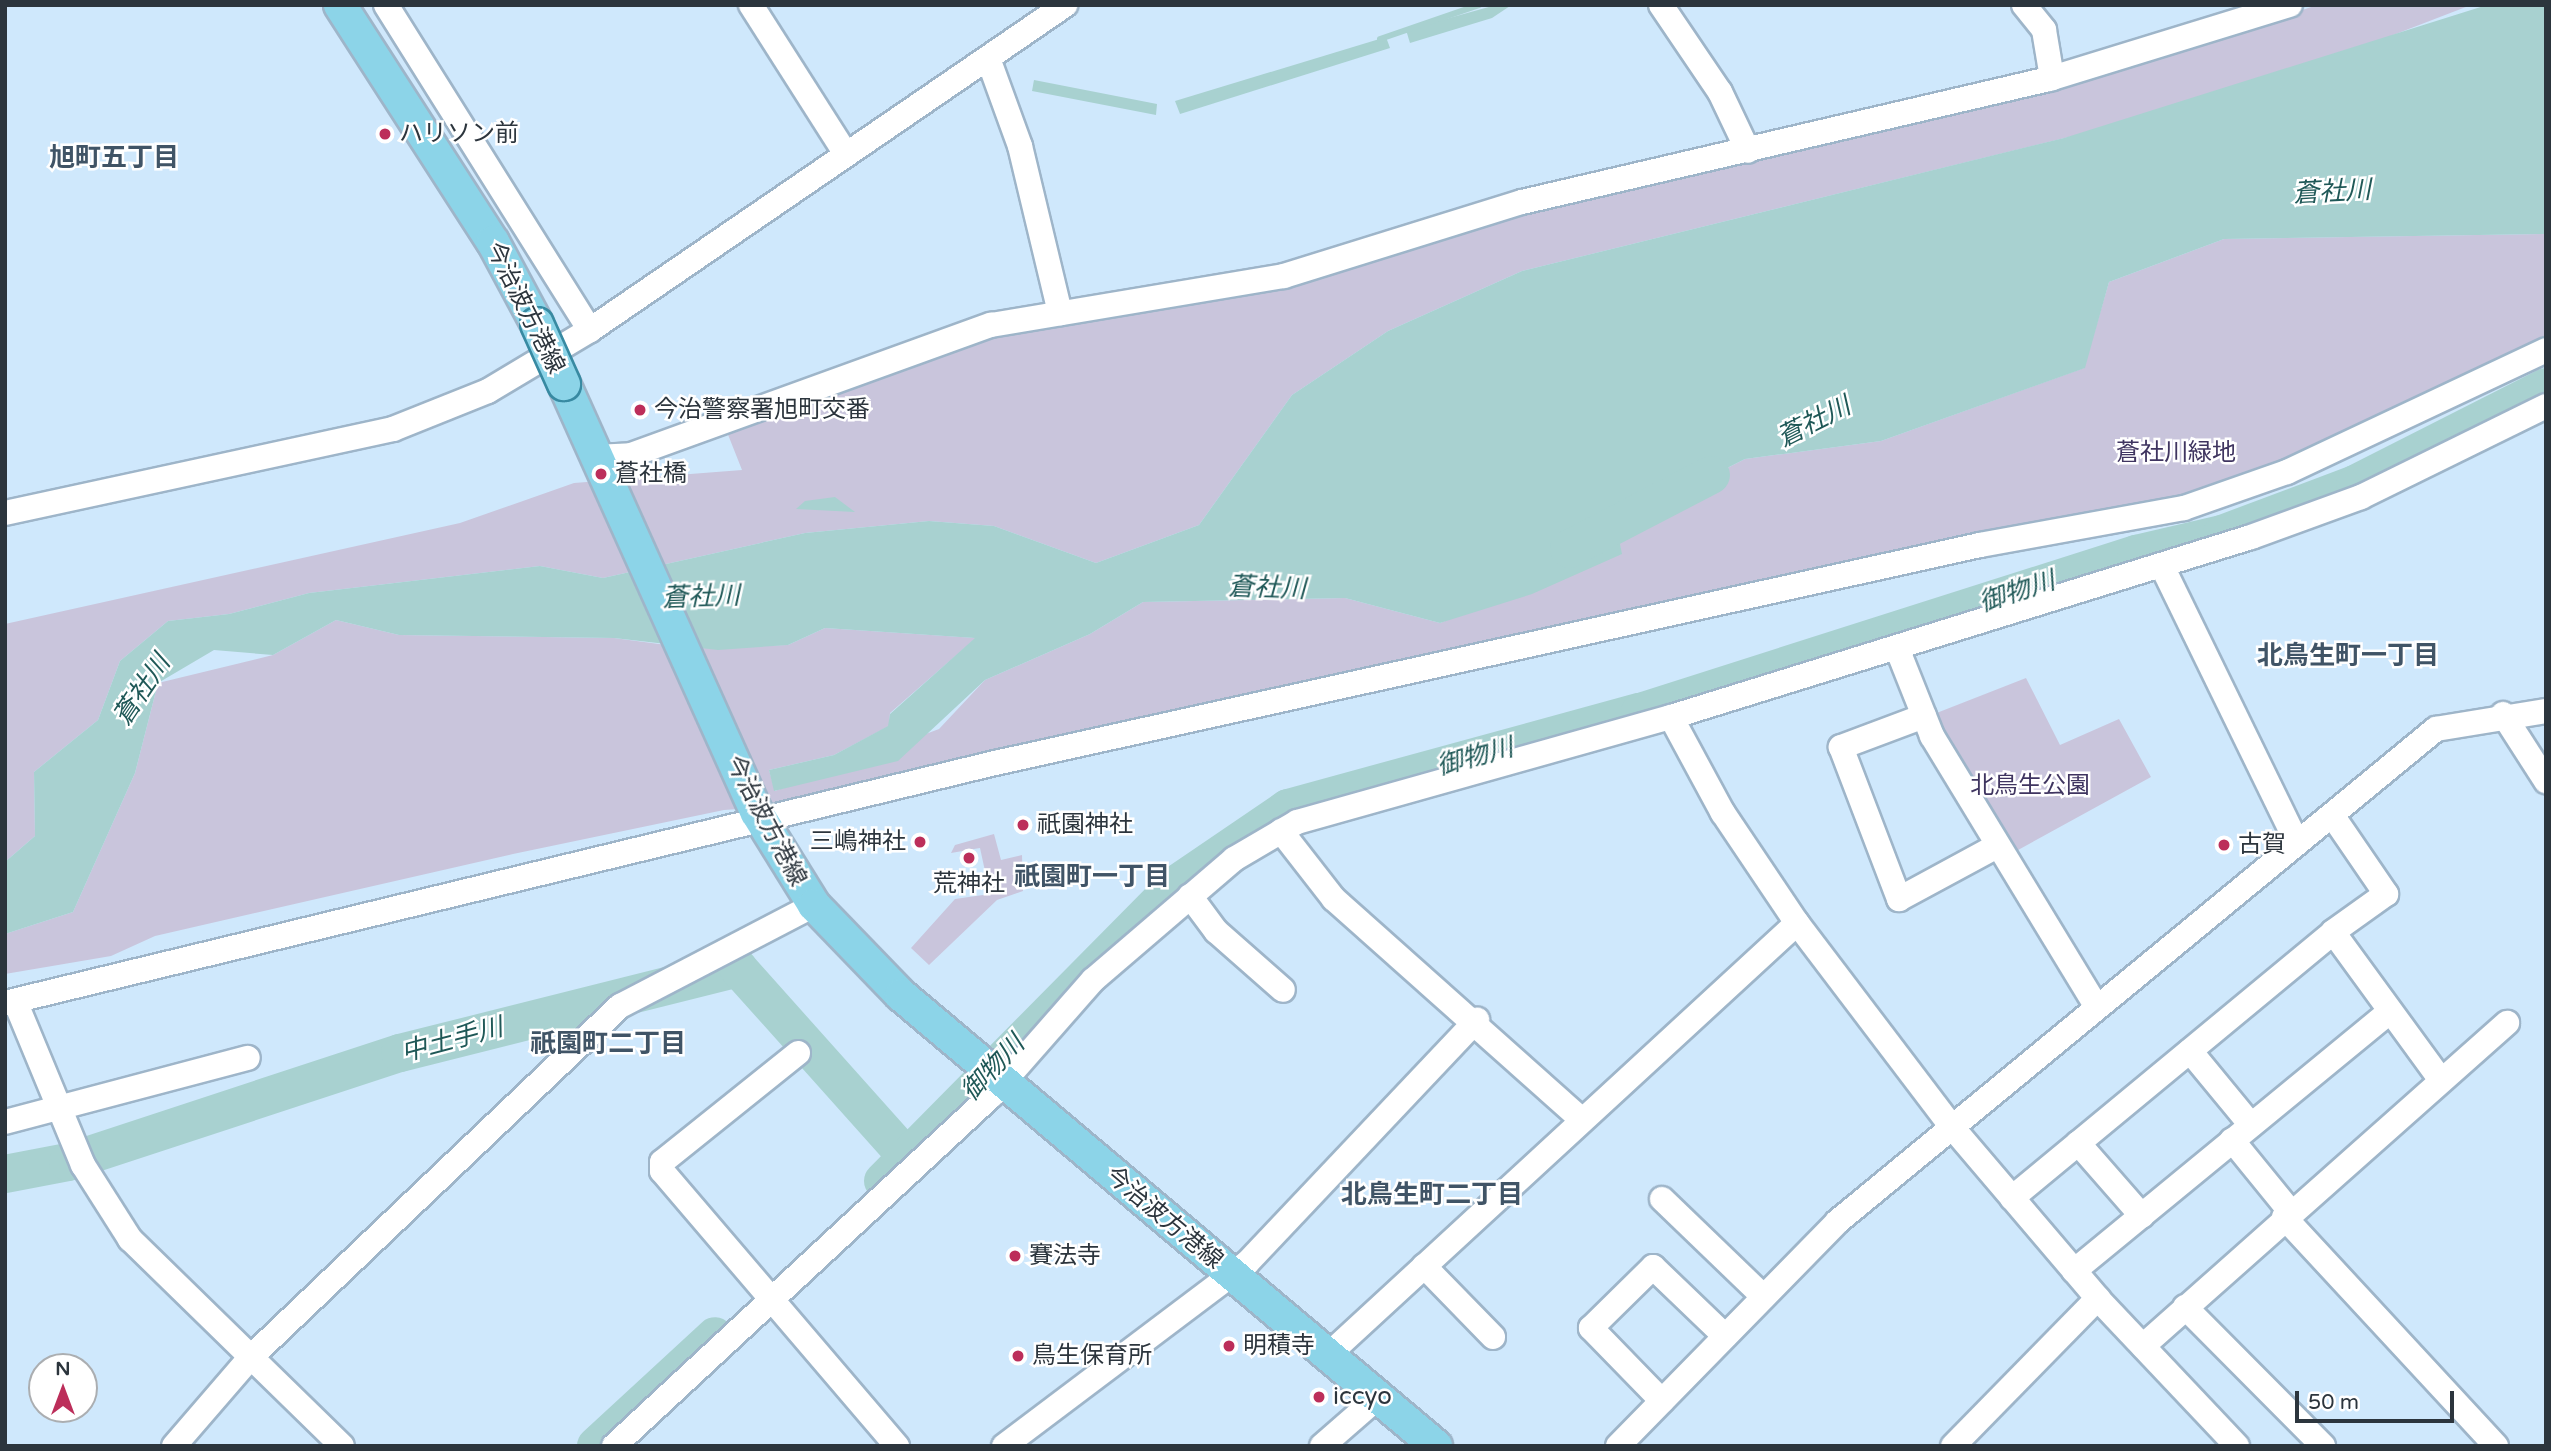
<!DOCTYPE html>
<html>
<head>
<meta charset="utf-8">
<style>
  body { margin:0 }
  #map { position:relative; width:2551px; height:1451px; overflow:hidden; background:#cfe8fc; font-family:"Varela Round","Noto Sans JP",sans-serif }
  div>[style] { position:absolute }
  .green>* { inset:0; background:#c9c5dc }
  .water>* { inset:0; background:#a8d1d0 }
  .stream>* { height:6px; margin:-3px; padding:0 3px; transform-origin:3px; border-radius:3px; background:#a8d1d0 }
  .river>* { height:38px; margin:-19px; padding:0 19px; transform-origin:19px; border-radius:19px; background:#a8d1d0 }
  .roads { filter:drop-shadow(2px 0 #9eb5c9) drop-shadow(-2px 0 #9eb5c9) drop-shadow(0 2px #9eb5c9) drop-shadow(0 -2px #9eb5c9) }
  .minor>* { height:24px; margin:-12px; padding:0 12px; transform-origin:12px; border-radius:12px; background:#fff }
  .major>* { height:32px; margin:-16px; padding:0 16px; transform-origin:16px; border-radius:16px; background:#8cd4e8 }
  .bridges { filter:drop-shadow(2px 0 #388aa2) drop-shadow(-2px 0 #388aa2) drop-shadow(0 2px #388aa2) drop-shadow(0 -2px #388aa2) }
  .major-bridge>* { height:32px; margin:-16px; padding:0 16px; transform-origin:16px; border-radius:16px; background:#8cd4e8 }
  .dots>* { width:19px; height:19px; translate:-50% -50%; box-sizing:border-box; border:4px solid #fff; border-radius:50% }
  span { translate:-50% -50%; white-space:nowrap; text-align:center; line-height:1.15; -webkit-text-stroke:5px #fff; paint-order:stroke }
  .poi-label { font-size:24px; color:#2c353d }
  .left { translate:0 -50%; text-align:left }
  .right { translate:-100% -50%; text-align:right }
  .street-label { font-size:24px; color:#2c353d }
  .park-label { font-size:24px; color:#3f3560 }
  .neighbourhood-label { font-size:26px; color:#405466; font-weight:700 }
  .water-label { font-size:26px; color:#1f5857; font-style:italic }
  .frame { position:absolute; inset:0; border:7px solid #2c353d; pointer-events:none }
  .north { position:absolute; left:28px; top:1353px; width:70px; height:70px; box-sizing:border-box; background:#fff; border:2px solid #abaeb1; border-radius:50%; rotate:0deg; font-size:19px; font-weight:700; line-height:28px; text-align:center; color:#2c353d }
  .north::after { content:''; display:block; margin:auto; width:24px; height:32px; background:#bc2e5a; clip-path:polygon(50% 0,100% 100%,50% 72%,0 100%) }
  .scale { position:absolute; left:2295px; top:1391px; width:159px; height:32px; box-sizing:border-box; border:4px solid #2c353d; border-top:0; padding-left:9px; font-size:21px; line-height:24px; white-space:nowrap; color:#2c353d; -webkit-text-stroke:5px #fff; paint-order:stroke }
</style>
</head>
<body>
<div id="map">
  <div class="green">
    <i style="clip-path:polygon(2317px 5px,2471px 5px,2318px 64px,2089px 132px,1522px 271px,1388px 331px,1292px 395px,1199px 525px,1096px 563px,994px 526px,929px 521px,805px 533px,603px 578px,540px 566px,309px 593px,229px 614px,168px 621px,120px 661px,98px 720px,34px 772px,35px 836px,5px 862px,5px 624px,460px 523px,574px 483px,742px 470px,725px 427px,987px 336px,1526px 212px,2245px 30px)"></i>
    <i style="clip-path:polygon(2546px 234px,2546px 339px,2304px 455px,2193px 495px,781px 806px,724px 810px,513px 854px,155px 936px,111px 956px,5px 974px,5px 934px,73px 912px,135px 773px,158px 683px,273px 655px,336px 620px,399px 635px,614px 638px,689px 648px,788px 645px,825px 628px,976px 638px,890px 713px,889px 726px,834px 755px,769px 770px,775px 791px,939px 729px,985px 680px,1090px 634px,1143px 602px,1345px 598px,1440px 623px,1621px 554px,1617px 524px,1745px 459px,1881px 441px,2084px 368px,2109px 282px,2224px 239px)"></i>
    <i style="clip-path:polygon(2026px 678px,2060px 745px,2119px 719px,2151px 777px,2009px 855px,1934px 714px)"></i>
    <i style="clip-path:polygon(994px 834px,1001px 860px,1022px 855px,1023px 891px,997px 900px,929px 965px,911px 948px,955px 899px,990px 894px,980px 848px,951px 853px,955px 845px)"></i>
  </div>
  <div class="water">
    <i style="clip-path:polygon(1496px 5px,1510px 6px,1492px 18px,1410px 43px,1406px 30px)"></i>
    <i style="clip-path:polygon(2487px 5px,2546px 5px,2546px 234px,2224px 239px,2109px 282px,2085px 368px,1881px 441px,1745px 459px,1616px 524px,1622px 554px,1532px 594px,1440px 623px,1345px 598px,1143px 602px,1090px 634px,985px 680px,898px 761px,774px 791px,769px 770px,834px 755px,888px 726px,890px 714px,975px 638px,825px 628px,788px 645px,718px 650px,614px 638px,399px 635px,336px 620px,273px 655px,214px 650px,158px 683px,135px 773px,73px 912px,5px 934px,5px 862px,35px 836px,34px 772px,98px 720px,120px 661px,168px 621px,229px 614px,309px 593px,540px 566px,603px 578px,805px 533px,929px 521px,994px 526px,1096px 563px,1199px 525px,1292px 395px,1388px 331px,1522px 271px,2064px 138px)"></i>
    <i style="clip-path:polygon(1386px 37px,1390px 48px,1180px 114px,1175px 101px)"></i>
    <i style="clip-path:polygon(1034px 80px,1157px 104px,1156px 115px,1032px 91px)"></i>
    <i style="clip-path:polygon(835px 497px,855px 512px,796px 509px,805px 501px)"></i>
  </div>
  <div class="stream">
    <i style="left:1380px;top:39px;width:105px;rotate:-19deg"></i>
  </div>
  <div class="river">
    <i style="left:1569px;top:549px;width:160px;rotate:-27.5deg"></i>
    <i style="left:5px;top:1174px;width:64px;rotate:-10.8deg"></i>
    <i style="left:68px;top:1162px;width:349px;rotate:-18.2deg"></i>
    <i style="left:400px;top:1053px;width:349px;rotate:-14.1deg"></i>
    <i style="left:738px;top:968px;width:255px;rotate:48.2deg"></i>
    <i style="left:883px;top:1181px;width:419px;rotate:-45.3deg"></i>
    <i style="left:1178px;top:883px;width:133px;rotate:-34.3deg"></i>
    <i style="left:1288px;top:808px;width:365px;rotate:-15.3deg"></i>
    <i style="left:1640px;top:712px;width:521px;rotate:-17.67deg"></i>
    <i style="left:2136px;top:554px;width:88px;rotate:-13.1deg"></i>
    <i style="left:2222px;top:534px;width:142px;rotate:-20.6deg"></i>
    <i style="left:2355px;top:484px;width:214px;rotate:-26.9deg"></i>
    <i style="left:596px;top:1446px;width:162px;rotate:-42.7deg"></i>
  </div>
  <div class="roads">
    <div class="minor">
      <i style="left:386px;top:5px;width:384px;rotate:57.9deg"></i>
      <i style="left:751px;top:5px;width:177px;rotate:57.5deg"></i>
      <i style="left:1661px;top:5px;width:105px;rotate:55.9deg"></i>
      <i style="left:1720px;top:92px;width:65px;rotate:64.6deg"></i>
      <i style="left:2024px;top:5px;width:32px;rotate:51deg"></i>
      <i style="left:2044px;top:30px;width:49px;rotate:80.5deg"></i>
      <i style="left:988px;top:58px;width:94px;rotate:70deg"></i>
      <i style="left:1020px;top:146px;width:172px;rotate:76.5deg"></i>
      <i style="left:595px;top:457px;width:36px;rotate:-3deg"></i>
      <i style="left:631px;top:455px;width:383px;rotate:-19.9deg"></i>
      <i style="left:991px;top:325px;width:297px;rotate:-9.5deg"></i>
      <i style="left:1284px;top:276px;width:249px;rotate:-17.3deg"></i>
      <i style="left:1522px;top:202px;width:541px;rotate:-13.14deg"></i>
      <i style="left:2049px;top:79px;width:252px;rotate:-17.1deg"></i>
      <i style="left:5px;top:513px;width:397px;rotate:-12.2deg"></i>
      <i style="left:393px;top:429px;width:102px;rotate:-21.8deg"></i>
      <i style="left:488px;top:391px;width:119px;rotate:-30.9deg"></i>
      <i style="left:590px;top:330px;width:576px;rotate:-34.38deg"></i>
      <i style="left:2162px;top:566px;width:308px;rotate:64deg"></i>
      <i style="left:1897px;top:648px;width:95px;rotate:68.3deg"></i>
      <i style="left:1932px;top:736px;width:317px;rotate:58.7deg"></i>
      <i style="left:2503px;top:714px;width:80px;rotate:57.3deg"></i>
      <i style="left:1924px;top:716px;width:89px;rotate:159.5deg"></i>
      <i style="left:1841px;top:747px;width:163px;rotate:69.1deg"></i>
      <i style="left:1899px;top:899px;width:109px;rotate:-28.4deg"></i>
      <i style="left:1671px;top:717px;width:109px;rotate:61.6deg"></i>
      <i style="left:1723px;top:813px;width:133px;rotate:56.1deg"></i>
      <i style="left:1797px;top:923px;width:256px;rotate:52.8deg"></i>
      <i style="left:1952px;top:1127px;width:227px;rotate:49.6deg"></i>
      <i style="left:2099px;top:1300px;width:201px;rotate:46.6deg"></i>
      <i style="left:2332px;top:815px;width:96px;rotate:55.6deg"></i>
      <i style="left:2386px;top:894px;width:65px;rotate:144.4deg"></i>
      <i style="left:1281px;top:831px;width:86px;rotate:52.1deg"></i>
      <i style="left:1334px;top:899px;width:332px;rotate:41.7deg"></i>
      <i style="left:1190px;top:896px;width:44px;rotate:53.4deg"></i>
      <i style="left:1216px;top:931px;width:89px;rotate:41.4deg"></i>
      <i style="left:15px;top:1001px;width:178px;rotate:67.5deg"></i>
      <i style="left:83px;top:1165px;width:88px;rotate:57.6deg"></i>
      <i style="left:130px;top:1239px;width:296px;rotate:44.3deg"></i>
      <i style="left:5px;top:1003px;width:1019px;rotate:-13.63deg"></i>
      <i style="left:995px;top:763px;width:1009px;rotate:-12.48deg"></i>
      <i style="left:1980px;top:545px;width:207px;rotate:-10.3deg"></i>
      <i style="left:2184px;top:508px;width:109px;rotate:-19.3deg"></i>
      <i style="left:2287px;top:472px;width:286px;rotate:-25.2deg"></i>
      <i style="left:2190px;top:1051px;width:96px;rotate:50.5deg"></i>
      <i style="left:798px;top:1053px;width:174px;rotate:141.3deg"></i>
      <i style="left:662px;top:1162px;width:9px;rotate:90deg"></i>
      <i style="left:662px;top:1171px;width:362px;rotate:49.5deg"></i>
      <i style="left:5px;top:1122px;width:251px;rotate:-14.8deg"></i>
      <i style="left:2232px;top:1140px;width:92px;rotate:50.8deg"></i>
      <i style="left:2078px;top:1143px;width:97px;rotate:48.8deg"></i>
      <i style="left:2012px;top:1198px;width:417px;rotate:-39.6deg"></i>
      <i style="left:2333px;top:932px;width:183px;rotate:53.9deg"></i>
      <i style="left:1662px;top:1199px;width:141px;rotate:43.9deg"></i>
      <i style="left:2284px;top:1217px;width:312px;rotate:47.2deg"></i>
      <i style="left:1424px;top:1266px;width:99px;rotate:45.8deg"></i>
      <i style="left:2074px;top:1271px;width:409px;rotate:-39.4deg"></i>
      <i style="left:2185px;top:1307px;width:196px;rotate:45.2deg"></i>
      <i style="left:2143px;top:1346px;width:487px;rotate:-41.6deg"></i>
      <i style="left:1327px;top:1356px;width:639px;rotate:-42.65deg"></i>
      <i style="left:1662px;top:1401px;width:102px;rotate:-134.2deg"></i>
      <i style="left:1591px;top:1328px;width:87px;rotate:-44.5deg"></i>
      <i style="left:1653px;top:1267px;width:100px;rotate:43.8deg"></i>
      <i style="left:174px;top:1446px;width:116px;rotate:-49.2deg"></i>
      <i style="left:250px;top:1358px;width:511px;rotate:-43.57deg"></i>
      <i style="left:620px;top:1006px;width:219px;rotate:-27.5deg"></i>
      <i style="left:614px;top:1446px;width:516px;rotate:-42.88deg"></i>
      <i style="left:992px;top:1095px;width:153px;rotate:-48.7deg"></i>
      <i style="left:1093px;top:980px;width:186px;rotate:-40.6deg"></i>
      <i style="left:1234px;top:859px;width:73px;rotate:-30.4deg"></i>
      <i style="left:1297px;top:822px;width:388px;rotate:-15.7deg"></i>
      <i style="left:1671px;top:717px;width:607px;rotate:-17.24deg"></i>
      <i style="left:2251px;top:537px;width:117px;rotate:-20deg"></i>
      <i style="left:2361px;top:497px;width:206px;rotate:-26.2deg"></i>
      <i style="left:1004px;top:1446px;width:304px;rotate:-37deg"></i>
      <i style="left:1247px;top:1263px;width:335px;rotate:-46.6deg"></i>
      <i style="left:1322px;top:1446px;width:73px;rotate:-41.1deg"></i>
      <i style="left:1618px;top:1446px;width:313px;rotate:-45.6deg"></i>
      <i style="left:1837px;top:1222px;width:776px;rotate:-39.46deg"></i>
      <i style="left:2436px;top:729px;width:111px;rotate:-9.3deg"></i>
      <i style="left:1953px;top:1446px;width:207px;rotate:-45.6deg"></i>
    </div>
    <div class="major">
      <i style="left:340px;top:5px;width:282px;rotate:57.2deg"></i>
      <i style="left:493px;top:242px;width:93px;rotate:61.8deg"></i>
      <i style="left:564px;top:384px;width:470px;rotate:65.8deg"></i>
      <i style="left:757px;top:813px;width:108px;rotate:58.2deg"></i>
      <i style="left:814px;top:905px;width:125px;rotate:46deg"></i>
      <i style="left:901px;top:995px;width:700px;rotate:40.13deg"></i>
    </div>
  </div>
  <div class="bridges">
    <div class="major-bridge">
      <i style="left:537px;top:324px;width:66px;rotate:65.8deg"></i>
    </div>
  </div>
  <div class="dots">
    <i style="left:385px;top:134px;background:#bc2e5a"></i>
    <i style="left:640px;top:410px;background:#bc2e5a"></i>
    <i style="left:601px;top:474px;background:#bc2e5a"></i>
    <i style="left:1023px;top:825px;background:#bc2e5a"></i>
    <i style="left:920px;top:842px;background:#bc2e5a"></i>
    <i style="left:2224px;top:845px;background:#bc2e5a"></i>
    <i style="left:969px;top:858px;background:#bc2e5a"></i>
    <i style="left:1015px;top:1256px;background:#bc2e5a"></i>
    <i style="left:1229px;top:1346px;background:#bc2e5a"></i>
    <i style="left:1018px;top:1356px;background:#bc2e5a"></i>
    <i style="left:1319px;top:1397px;background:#bc2e5a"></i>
  </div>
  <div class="poi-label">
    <span class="left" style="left:399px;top:134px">ハリソン前</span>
    <span class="left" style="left:654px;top:410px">今治警察署旭町交番</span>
    <span class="left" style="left:615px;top:474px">蒼社橋</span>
    <span class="left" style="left:1037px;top:825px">祇園神社</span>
    <span class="right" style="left:906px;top:842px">三嶋神社</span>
    <span class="left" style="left:2238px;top:845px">古賀</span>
    <span style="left:969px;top:884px">荒神社</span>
    <span class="left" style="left:1029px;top:1256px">賽法寺</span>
    <span class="left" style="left:1243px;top:1346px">明積寺</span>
    <span class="left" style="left:1032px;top:1356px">鳥生保育所</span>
    <span class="left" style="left:1333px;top:1397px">iccyo</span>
  </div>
  <div class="street-label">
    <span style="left:525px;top:308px;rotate:63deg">今治波方港線</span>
    <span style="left:766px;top:821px;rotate:62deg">今治波方港線</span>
    <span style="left:1164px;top:1218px;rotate:40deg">今治波方港線</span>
  </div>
  <div class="park-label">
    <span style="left:2176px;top:453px">蒼社川緑地</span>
    <span style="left:2030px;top:786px">北鳥生公園</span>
  </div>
  <div class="neighbourhood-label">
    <span style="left:114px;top:158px">旭町五丁目</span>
    <span style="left:2348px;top:656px">北鳥生町一丁目</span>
    <span style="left:1092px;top:877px">祇園町一丁目</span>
    <span style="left:608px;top:1044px">祇園町二丁目</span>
    <span style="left:1432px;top:1195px">北鳥生町二丁目</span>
  </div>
  <div class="water-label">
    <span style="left:2332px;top:192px;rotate:-3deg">蒼社川</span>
    <span style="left:1814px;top:422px;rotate:-27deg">蒼社川</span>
    <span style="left:1267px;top:588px;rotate:2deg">蒼社川</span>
    <span style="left:2017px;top:592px;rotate:-18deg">御物川</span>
    <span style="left:701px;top:597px;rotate:-2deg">蒼社川</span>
    <span style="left:142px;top:690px;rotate:-56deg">蒼社川</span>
    <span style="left:1475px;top:757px;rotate:-15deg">御物川</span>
    <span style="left:452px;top:1040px;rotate:-15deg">中土手川</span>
    <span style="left:993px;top:1068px;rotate:-47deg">御物川</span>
  </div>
  <div class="frame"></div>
  <div class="north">N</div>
  <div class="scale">50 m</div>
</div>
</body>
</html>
